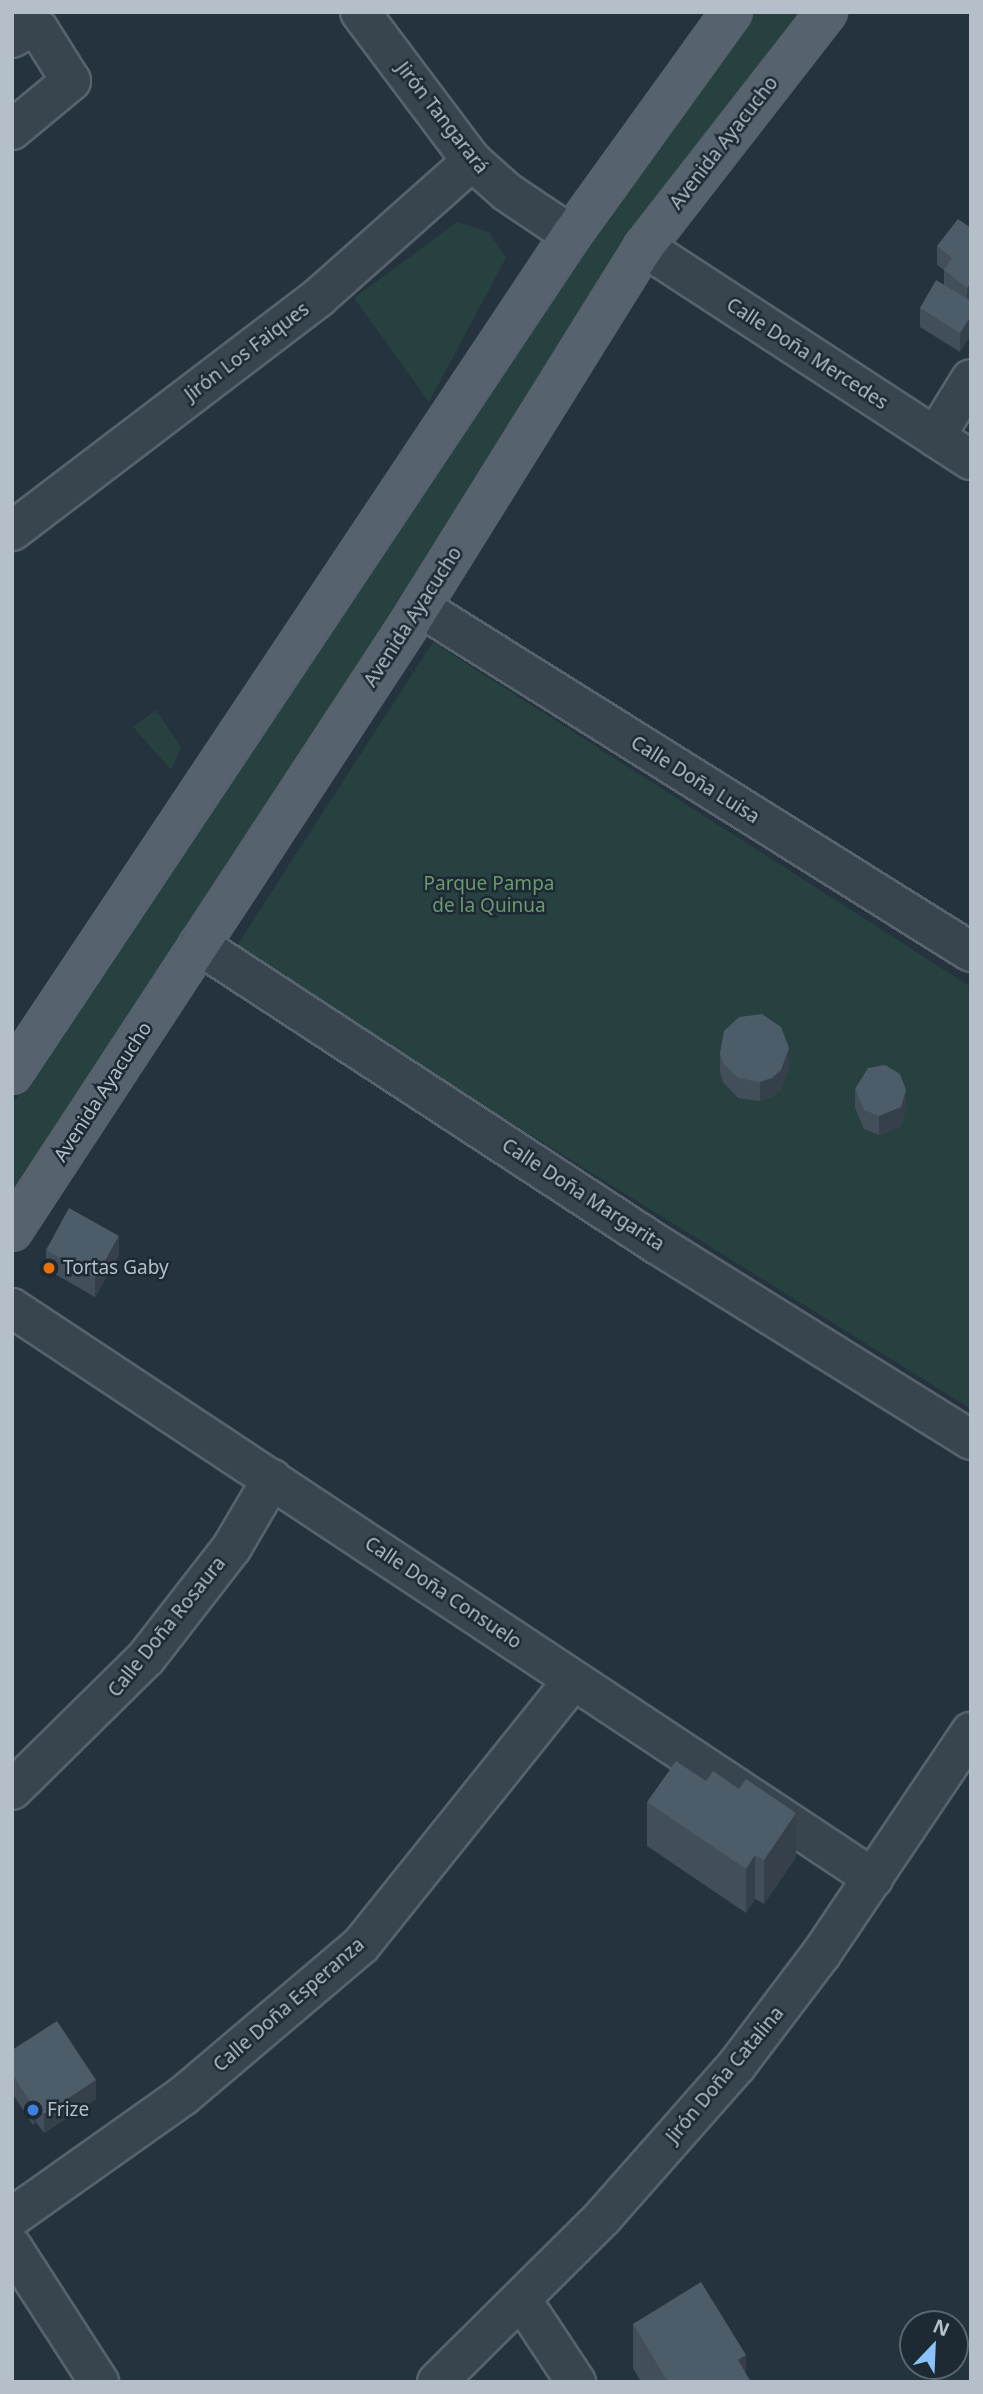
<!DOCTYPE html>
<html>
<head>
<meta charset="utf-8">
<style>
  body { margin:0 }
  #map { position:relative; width:983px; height:2394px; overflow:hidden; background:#24333e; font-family:"Noto Sans",sans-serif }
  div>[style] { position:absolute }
  .green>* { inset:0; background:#274140 }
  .roads { filter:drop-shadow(2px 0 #56626c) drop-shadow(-2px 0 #56626c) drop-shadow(0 2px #56626c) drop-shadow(0 -2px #56626c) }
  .minor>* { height:38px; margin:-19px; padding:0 19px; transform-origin:19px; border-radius:19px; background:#38444e }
  .major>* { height:38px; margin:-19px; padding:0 19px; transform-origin:19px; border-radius:19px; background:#56636e }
  .wall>* { inset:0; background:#424f5a }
  .shaded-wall>* { inset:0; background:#36404a }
  .building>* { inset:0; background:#4d5c69 }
  .dots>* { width:19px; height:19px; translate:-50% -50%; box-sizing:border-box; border:4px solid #1d2933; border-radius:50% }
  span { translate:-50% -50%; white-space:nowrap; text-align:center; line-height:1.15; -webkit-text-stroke:5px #1d2933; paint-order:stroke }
  .street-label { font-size:19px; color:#b4bfc9 }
  .park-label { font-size:19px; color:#6b9a70 }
  .poi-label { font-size:19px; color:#b4bfc9 }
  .left { translate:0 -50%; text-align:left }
  .frame { position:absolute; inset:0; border:14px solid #b4bfc9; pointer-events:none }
  .north { position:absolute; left:899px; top:2310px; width:70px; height:70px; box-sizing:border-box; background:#1d2933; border:2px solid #59656f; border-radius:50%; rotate:23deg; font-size:19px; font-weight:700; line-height:28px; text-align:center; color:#b4bfc9 }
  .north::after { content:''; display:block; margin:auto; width:24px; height:32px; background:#8bc2f7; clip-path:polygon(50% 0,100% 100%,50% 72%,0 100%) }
</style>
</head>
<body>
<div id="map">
  <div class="green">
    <i style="clip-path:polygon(748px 12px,818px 12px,12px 1219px,12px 1105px,588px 230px)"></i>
    <i style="clip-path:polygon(457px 222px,489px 232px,506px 258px,429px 402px,354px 298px)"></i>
    <i style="clip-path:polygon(433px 642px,971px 987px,971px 1409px,234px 950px)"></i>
    <i style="clip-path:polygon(156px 710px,181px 747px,171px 770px,133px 727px)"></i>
  </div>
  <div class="roads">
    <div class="minor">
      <i style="left:360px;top:12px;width:186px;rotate:53.1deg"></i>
      <i style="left:472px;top:161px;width:47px;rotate:41.5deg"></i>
      <i style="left:507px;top:192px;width:77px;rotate:33.9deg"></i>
      <i style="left:12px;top:38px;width:23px;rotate:-31deg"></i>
      <i style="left:32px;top:26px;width:8px;rotate:30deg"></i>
      <i style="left:39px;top:30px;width:60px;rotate:57.9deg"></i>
      <i style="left:71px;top:81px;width:77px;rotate:140.3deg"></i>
      <i style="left:644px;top:247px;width:390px;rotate:33.1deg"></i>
      <i style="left:935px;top:437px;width:68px;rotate:-58.2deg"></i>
      <i style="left:12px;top:531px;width:386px;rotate:-37.3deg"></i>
      <i style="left:319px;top:297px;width:205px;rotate:-41.6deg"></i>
      <i style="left:420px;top:607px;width:650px;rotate:32.05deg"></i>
      <i style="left:199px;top:945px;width:548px;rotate:33.17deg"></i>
      <i style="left:658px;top:1245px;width:369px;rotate:31.9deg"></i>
      <i style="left:12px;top:1308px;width:1033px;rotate:33.51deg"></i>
      <i style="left:12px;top:1790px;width:188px;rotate:-44.6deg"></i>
      <i style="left:146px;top:1658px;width:140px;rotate:-52.2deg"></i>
      <i style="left:232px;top:1547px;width:79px;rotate:-59.5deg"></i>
      <i style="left:12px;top:2217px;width:209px;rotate:-35.3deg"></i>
      <i style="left:183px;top:2096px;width:233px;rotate:-40.3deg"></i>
      <i style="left:361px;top:1945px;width:339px;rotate:-51.3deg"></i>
      <i style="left:12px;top:2247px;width:161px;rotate:57.2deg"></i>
      <i style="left:521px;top:2299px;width:100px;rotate:56.5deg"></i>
      <i style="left:437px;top:2382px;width:234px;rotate:-44.8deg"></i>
      <i style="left:603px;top:2217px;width:203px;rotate:-48.6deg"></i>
      <i style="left:737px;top:2065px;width:139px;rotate:-52.9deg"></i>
      <i style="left:821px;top:1954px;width:268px;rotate:-56deg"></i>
    </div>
    <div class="major">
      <i style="left:12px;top:1074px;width:1008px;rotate:-56.33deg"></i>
      <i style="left:571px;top:235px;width:275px;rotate:-54.2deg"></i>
      <i style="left:12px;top:1231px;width:727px;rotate:-56.79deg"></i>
      <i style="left:410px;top:623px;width:443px;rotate:-58.1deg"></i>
      <i style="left:644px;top:247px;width:298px;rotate:-52.1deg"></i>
    </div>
  </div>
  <div class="wall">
    <i style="clip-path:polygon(971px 228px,971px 316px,960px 352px,920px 327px,920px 308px,944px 285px,944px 270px,937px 265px,937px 246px)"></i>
    <i style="clip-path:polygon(720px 1053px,789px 1068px,781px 1090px,772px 1097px,760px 1101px,738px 1098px,723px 1082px,720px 1072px)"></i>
    <i style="clip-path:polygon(855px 1089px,906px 1109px,901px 1126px,879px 1135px,864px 1129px,855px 1108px)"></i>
    <i style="clip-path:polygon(46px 1250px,119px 1255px,95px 1297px,46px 1269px)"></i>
    <i style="clip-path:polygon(706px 1781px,739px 1789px,796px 1857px,764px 1904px,755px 1899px,746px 1913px,647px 1846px,647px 1802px)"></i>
    <i style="clip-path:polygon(12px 2050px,96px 2099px,44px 2133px,36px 2122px,33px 2125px,12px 2093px)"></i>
    <i style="clip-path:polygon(633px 2324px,751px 2382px,641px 2382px,633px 2368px)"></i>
  </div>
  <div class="shaded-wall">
    <i style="clip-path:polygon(971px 283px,971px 302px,967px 307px,967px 288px)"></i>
    <i style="clip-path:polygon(971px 316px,971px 335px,960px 352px,960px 333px)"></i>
    <i style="clip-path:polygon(789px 1048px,789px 1068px,781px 1090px,772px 1097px,760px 1101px,760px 1082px)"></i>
    <i style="clip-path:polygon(906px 1090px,906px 1109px,901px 1126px,879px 1135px,879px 1116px)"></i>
    <i style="clip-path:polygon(119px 1236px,119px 1255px,95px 1297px,95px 1278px)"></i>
    <i style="clip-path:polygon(796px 1813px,796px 1857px,764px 1904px,764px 1860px)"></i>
    <i style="clip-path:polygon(755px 1855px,755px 1899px,746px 1913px,746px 1869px)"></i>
    <i style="clip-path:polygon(96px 2080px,96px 2099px,44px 2133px,44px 2114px)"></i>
    <i style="clip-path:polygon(36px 2103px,36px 2122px,33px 2125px,33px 2106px)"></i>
    <i style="clip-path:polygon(746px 2355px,746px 2382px,738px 2360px)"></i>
  </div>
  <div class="building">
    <i style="clip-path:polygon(958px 219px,971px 228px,971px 283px,967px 288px,944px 270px,952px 258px,937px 246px)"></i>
    <i style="clip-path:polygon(936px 280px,971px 301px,971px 316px,960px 333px,920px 308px)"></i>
    <i style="clip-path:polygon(762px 1014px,781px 1027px,789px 1048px,781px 1070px,772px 1078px,760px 1082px,738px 1078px,723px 1063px,720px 1053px,724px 1031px,739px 1017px)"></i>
    <i style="clip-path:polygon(885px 1065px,900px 1074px,906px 1090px,901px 1107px,879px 1116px,864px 1110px,855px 1089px,868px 1068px)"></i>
    <i style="clip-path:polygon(69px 1208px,119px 1236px,95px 1278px,46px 1250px)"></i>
    <i style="clip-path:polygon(676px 1761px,706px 1781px,713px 1771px,739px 1789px,746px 1779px,796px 1813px,764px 1860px,755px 1855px,746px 1869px,647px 1802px)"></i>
    <i style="clip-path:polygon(57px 2021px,96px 2080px,44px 2114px,36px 2103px,33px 2106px,12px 2074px,12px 2050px)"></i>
    <i style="clip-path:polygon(701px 2282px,746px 2355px,738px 2360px,751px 2382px,668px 2382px,633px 2324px)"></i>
  </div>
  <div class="dots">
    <i style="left:49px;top:1268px;background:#e8710a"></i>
    <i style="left:33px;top:2110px;background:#3f7fe0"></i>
  </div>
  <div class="street-label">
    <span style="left:442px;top:118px;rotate:52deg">Jirón Tangarará</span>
    <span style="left:724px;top:143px;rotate:-52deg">Avenida Ayacucho</span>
    <span style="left:247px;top:352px;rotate:-37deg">Jirón Los Faiques</span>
    <span style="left:807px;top:354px;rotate:33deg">Calle Doña Mercedes</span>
    <span style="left:413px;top:617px;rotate:-57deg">Avenida Ayacucho</span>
    <span style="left:695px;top:780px;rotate:32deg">Calle Doña Luisa</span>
    <span style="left:103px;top:1092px;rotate:-57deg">Avenida Ayacucho</span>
    <span style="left:583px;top:1195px;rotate:33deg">Calle Doña Margarita</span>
    <span style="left:443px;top:1593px;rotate:34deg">Calle Doña Consuelo</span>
    <span style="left:167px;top:1627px;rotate:-51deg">Calle Doña Rosaura</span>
    <span style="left:289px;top:2005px;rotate:-41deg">Calle Doña Esperanza</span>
    <span style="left:725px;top:2075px;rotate:-50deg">Jirón Doña Catalina</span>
  </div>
  <div class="park-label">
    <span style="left:489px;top:895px">Parque Pampa<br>de la Quinua</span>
  </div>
  <div class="poi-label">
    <span class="left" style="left:63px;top:1268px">Tortas Gaby</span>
    <span class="left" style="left:47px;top:2110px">Frize</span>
  </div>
  <div class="frame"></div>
  <div class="north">N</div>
</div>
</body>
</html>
